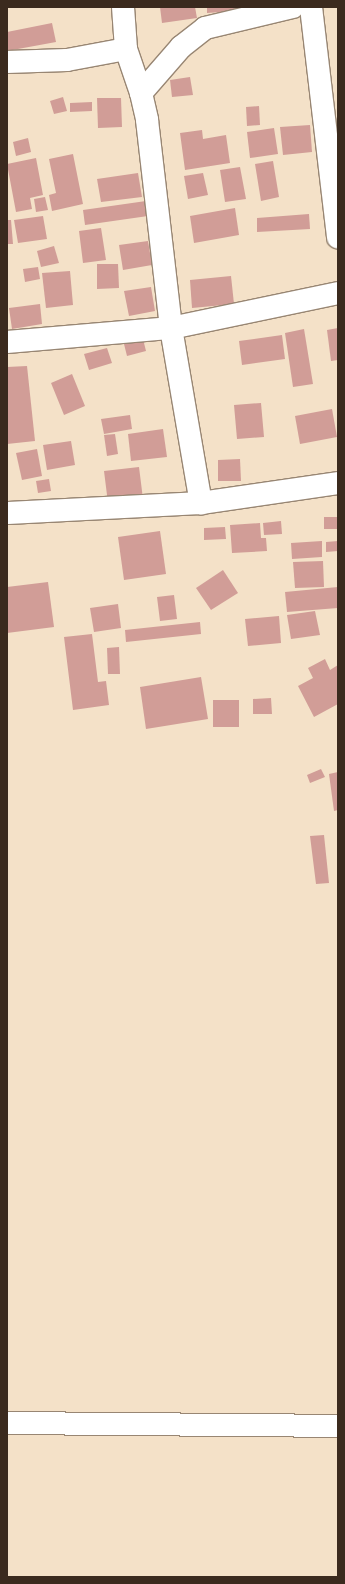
<!DOCTYPE html>
<html>
<head>
<meta charset="utf-8">
<style>
  body { margin:0 }
  #map { position:relative; width:345px; height:1584px; overflow:hidden; background:#f4e1c8; font-family:"Patrick Hand",sans-serif }
  div>[style] { position:absolute }
  .building>* { inset:0; background:#d19d97 }
  .roads { filter:drop-shadow(1px 0 #988673) drop-shadow(-1px 0 #988673) drop-shadow(0 1px #988673) drop-shadow(0 -1px #988673) }
  .street>* { height:22px; margin:-11px; padding:0 11px; transform-origin:11px; border-radius:11px; background:#fff }
  span { translate:-50% -50%; white-space:nowrap; text-align:center; line-height:1.15; -webkit-text-stroke:3.5px #f6f6f2; paint-order:stroke }
  .frame { position:absolute; inset:0; border:8px solid #3b2a1e; pointer-events:none }
</style>
</head>
<body>
<div id="map">
  <div class="building">
    <i style="clip-path:polygon(160px 7px,195px 7px,197px 18px,162px 23px)"></i>
    <i style="clip-path:polygon(207px 7px,234px 7px,235px 11px,207px 13px)"></i>
    <i style="clip-path:polygon(52px 23px,56px 42px,7px 51px,7px 32px)"></i>
    <i style="clip-path:polygon(190px 77px,193px 95px,172px 97px,170px 80px)"></i>
    <i style="clip-path:polygon(63px 97px,67px 111px,54px 114px,50px 101px)"></i>
    <i style="clip-path:polygon(97px 98px,121px 98px,122px 127px,98px 128px)"></i>
    <i style="clip-path:polygon(92px 102px,92px 111px,70px 112px,70px 103px)"></i>
    <i style="clip-path:polygon(259px 106px,260px 125px,247px 126px,246px 107px)"></i>
    <i style="clip-path:polygon(310px 125px,312px 152px,283px 155px,280px 127px)"></i>
    <i style="clip-path:polygon(274px 128px,278px 154px,250px 158px,247px 132px)"></i>
    <i style="clip-path:polygon(202px 130px,203px 139px,226px 135px,230px 163px,185px 170px,180px 133px)"></i>
    <i style="clip-path:polygon(28px 138px,31px 152px,16px 156px,13px 142px)"></i>
    <i style="clip-path:polygon(73px 154px,83px 204px,52px 211px,49px 195px,56px 193px,49px 159px)"></i>
    <i style="clip-path:polygon(36px 158px,43px 195px,30px 198px,32px 209px,16px 212px,7px 164px)"></i>
    <i style="clip-path:polygon(273px 161px,279px 197px,261px 201px,255px 164px)"></i>
    <i style="clip-path:polygon(240px 167px,246px 199px,225px 202px,220px 170px)"></i>
    <i style="clip-path:polygon(138px 173px,142px 197px,101px 202px,97px 179px)"></i>
    <i style="clip-path:polygon(203px 173px,208px 195px,188px 199px,184px 176px)"></i>
    <i style="clip-path:polygon(45px 197px,48px 210px,36px 212px,34px 199px)"></i>
    <i style="clip-path:polygon(146px 201px,148px 216px,85px 225px,83px 210px)"></i>
    <i style="clip-path:polygon(235px 208px,239px 235px,194px 243px,190px 216px)"></i>
    <i style="clip-path:polygon(309px 214px,310px 229px,257px 232px,257px 218px)"></i>
    <i style="clip-path:polygon(43px 216px,47px 239px,18px 243px,14px 220px)"></i>
    <i style="clip-path:polygon(7px 220px,11px 220px,13px 244px,7px 244px)"></i>
    <i style="clip-path:polygon(101px 228px,106px 260px,83px 263px,79px 231px)"></i>
    <i style="clip-path:polygon(148px 241px,152px 265px,123px 270px,119px 245px)"></i>
    <i style="clip-path:polygon(54px 246px,59px 263px,41px 267px,37px 251px)"></i>
    <i style="clip-path:polygon(97px 264px,118px 264px,119px 288px,97px 289px)"></i>
    <i style="clip-path:polygon(38px 267px,40px 279px,25px 282px,23px 269px)"></i>
    <i style="clip-path:polygon(70px 271px,73px 305px,46px 308px,42px 273px)"></i>
    <i style="clip-path:polygon(231px 276px,234px 304px,192px 308px,190px 280px)"></i>
    <i style="clip-path:polygon(151px 287px,155px 311px,129px 316px,124px 291px)"></i>
    <i style="clip-path:polygon(40px 304px,42px 324px,12px 329px,9px 308px)"></i>
    <i style="clip-path:polygon(338px 328px,338px 360px,331px 361px,327px 330px)"></i>
    <i style="clip-path:polygon(304px 329px,313px 384px,293px 387px,285px 333px)"></i>
    <i style="clip-path:polygon(142px 335px,146px 351px,127px 356px,123px 340px)"></i>
    <i style="clip-path:polygon(282px 335px,285px 359px,242px 365px,239px 341px)"></i>
    <i style="clip-path:polygon(107px 348px,112px 363px,89px 370px,84px 354px)"></i>
    <i style="clip-path:polygon(27px 366px,35px 441px,7px 444px,7px 367px)"></i>
    <i style="clip-path:polygon(72px 374px,85px 406px,64px 415px,51px 383px)"></i>
    <i style="clip-path:polygon(261px 403px,264px 437px,237px 439px,234px 405px)"></i>
    <i style="clip-path:polygon(332px 409px,337px 437px,300px 444px,295px 416px)"></i>
    <i style="clip-path:polygon(130px 415px,132px 429px,104px 434px,101px 419px)"></i>
    <i style="clip-path:polygon(163px 429px,167px 457px,131px 461px,128px 434px)"></i>
    <i style="clip-path:polygon(115px 434px,118px 454px,107px 456px,104px 435px)"></i>
    <i style="clip-path:polygon(71px 441px,75px 465px,47px 470px,43px 445px)"></i>
    <i style="clip-path:polygon(37px 449px,42px 476px,22px 480px,16px 453px)"></i>
    <i style="clip-path:polygon(240px 459px,241px 481px,218px 481px,218px 460px)"></i>
    <i style="clip-path:polygon(139px 467px,143px 499px,108px 503px,104px 471px)"></i>
    <i style="clip-path:polygon(49px 479px,51px 491px,38px 493px,36px 481px)"></i>
    <i style="clip-path:polygon(324px 517px,337px 517px,337px 529px,324px 529px)"></i>
    <i style="clip-path:polygon(281px 521px,282px 534px,264px 535px,263px 523px)"></i>
    <i style="clip-path:polygon(260px 523px,261px 538px,266px 538px,267px 551px,232px 553px,230px 525px)"></i>
    <i style="clip-path:polygon(225px 527px,226px 539px,204px 540px,204px 528px)"></i>
    <i style="clip-path:polygon(160px 531px,166px 574px,124px 580px,118px 537px)"></i>
    <i style="clip-path:polygon(322px 541px,322px 557px,292px 559px,291px 543px)"></i>
    <i style="clip-path:polygon(338px 541px,338px 551px,326px 552px,326px 542px)"></i>
    <i style="clip-path:polygon(323px 561px,324px 587px,295px 588px,293px 562px)"></i>
    <i style="clip-path:polygon(223px 570px,238px 593px,211px 610px,196px 588px)"></i>
    <i style="clip-path:polygon(48px 582px,54px 627px,7px 633px,7px 587px)"></i>
    <i style="clip-path:polygon(338px 587px,338px 608px,287px 612px,285px 592px)"></i>
    <i style="clip-path:polygon(174px 595px,177px 619px,160px 621px,157px 597px)"></i>
    <i style="clip-path:polygon(118px 604px,121px 628px,94px 632px,90px 608px)"></i>
    <i style="clip-path:polygon(315px 611px,320px 635px,291px 639px,287px 615px)"></i>
    <i style="clip-path:polygon(279px 616px,281px 643px,248px 646px,245px 619px)"></i>
    <i style="clip-path:polygon(200px 622px,201px 634px,126px 642px,125px 630px)"></i>
    <i style="clip-path:polygon(92px 634px,98px 682px,106px 681px,109px 705px,73px 710px,64px 637px)"></i>
    <i style="clip-path:polygon(119px 647px,120px 674px,108px 674px,107px 648px)"></i>
    <i style="clip-path:polygon(325px 659px,330px 670px,338px 665px,338px 704px,314px 717px,298px 686px,313px 678px,308px 668px)"></i>
    <i style="clip-path:polygon(201px 677px,208px 719px,146px 729px,140px 687px)"></i>
    <i style="clip-path:polygon(271px 698px,272px 714px,253px 714px,253px 699px)"></i>
    <i style="clip-path:polygon(213px 700px,239px 700px,239px 727px,213px 727px)"></i>
    <i style="clip-path:polygon(321px 769px,325px 777px,310px 783px,307px 775px)"></i>
    <i style="clip-path:polygon(338px 772px,338px 810px,334px 811px,329px 774px)"></i>
    <i style="clip-path:polygon(324px 835px,329px 883px,316px 884px,310px 836px)"></i>
  </div>
  <div class="roads">
    <div class="street">
      <i style="left:123px;top:7px;width:42px;rotate:85.9deg"></i>
      <i style="left:126px;top:49px;width:46px;rotate:71.2deg"></i>
      <i style="left:141px;top:93px;width:28px;rotate:77deg"></i>
      <i style="left:147px;top:120px;width:209px;rotate:83.4deg"></i>
      <i style="left:171px;top:328px;width:178px;rotate:80.3deg"></i>
      <i style="left:311px;top:7px;width:232px;rotate:83.3deg"></i>
      <i style="left:7px;top:62px;width:60px;rotate:-1.9deg"></i>
      <i style="left:67px;top:60px;width:60px;rotate:-10.6deg"></i>
      <i style="left:141px;top:93px;width:61px;rotate:-49deg"></i>
      <i style="left:181px;top:47px;width:31px;rotate:-38deg"></i>
      <i style="left:205px;top:28px;width:90px;rotate:-13.4deg"></i>
      <i style="left:7px;top:342px;width:165px;rotate:-4.9deg"></i>
      <i style="left:171px;top:328px;width:171px;rotate:-11.8deg"></i>
      <i style="left:8px;top:513px;width:193px;rotate:-3deg"></i>
      <i style="left:201px;top:503px;width:138px;rotate:-8.3deg"></i>
      <i style="left:7px;top:1423px;width:331px;rotate:0.5deg"></i>
    </div>
  </div>
  <div class="frame"></div>
</div>
</body>
</html>
